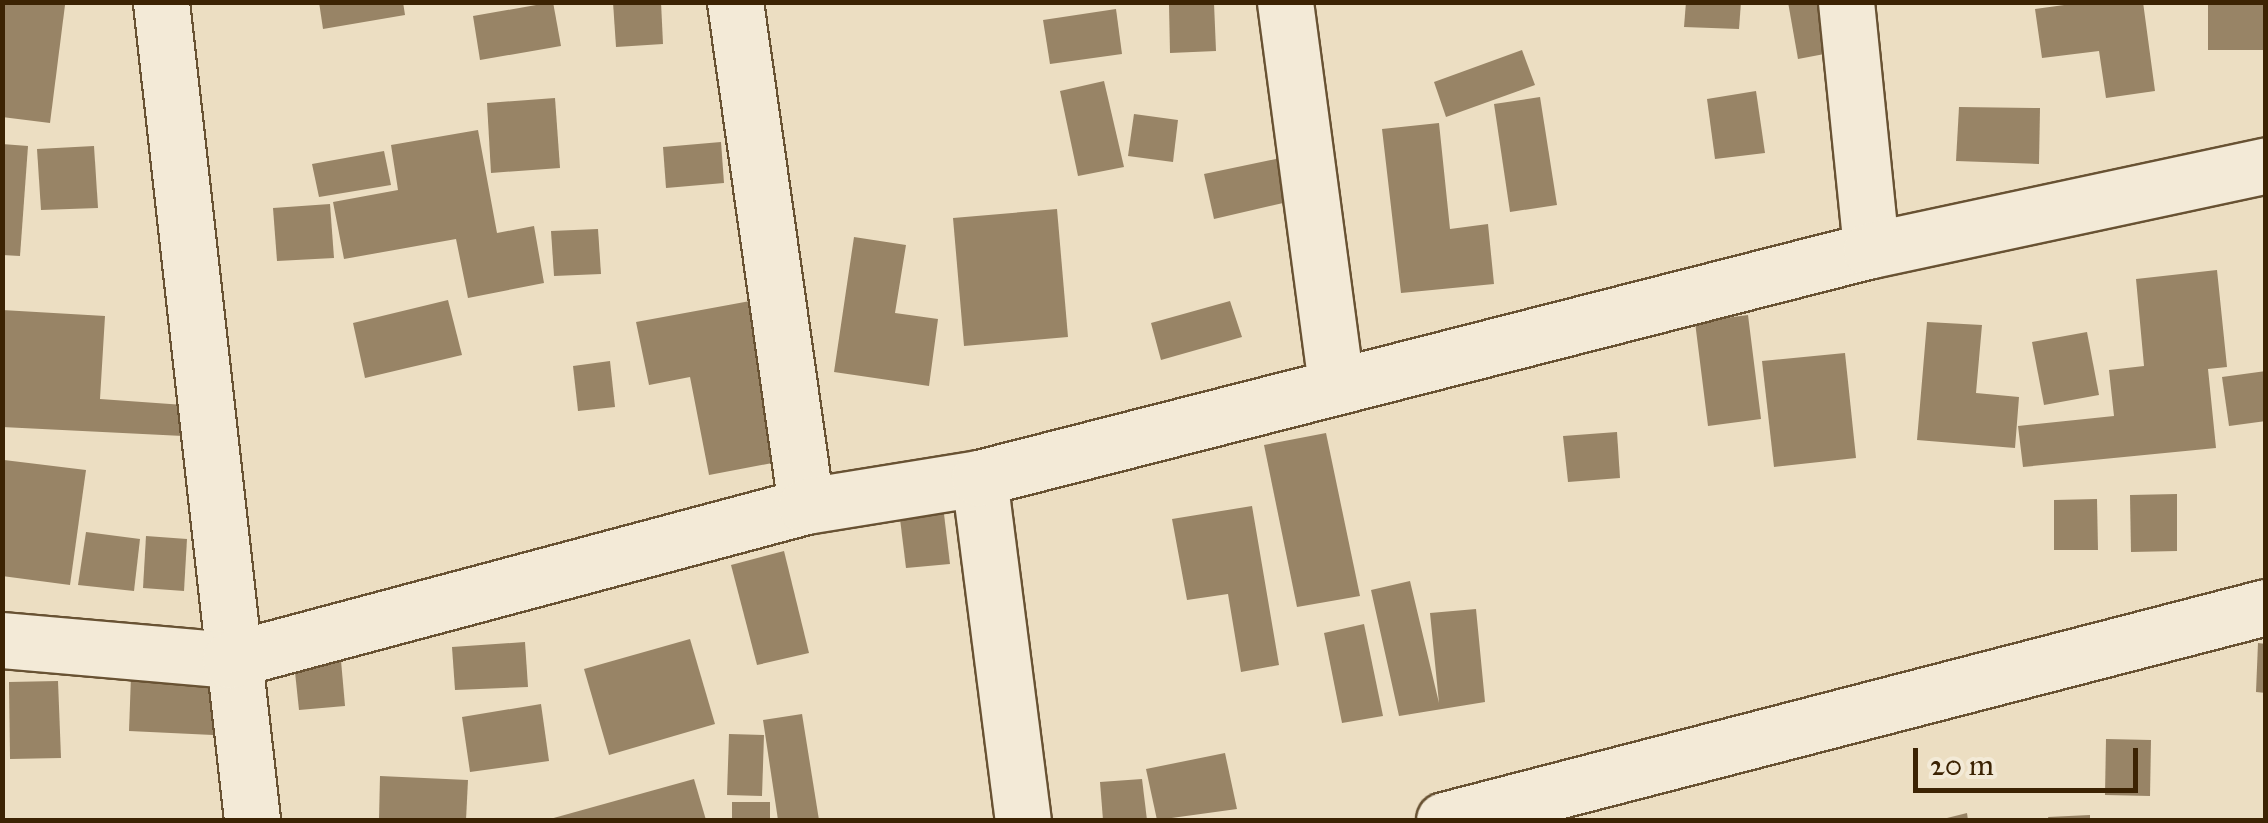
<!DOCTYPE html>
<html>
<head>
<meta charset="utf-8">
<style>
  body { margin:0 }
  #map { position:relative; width:2268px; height:823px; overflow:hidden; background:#ecdec2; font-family:"IM FELL Great Primer",serif }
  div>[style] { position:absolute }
  .building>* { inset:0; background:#988466 }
  .roads { filter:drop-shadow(2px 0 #685233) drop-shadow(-2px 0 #685233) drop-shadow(0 2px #685233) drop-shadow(0 -2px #685233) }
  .minor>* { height:55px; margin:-27.5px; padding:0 27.5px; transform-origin:27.5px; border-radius:27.5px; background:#f3ead7 }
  span { translate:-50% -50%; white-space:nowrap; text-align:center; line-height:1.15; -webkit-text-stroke:8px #f3ead7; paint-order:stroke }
  .frame { position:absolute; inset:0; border:5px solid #3c2303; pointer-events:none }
  .scale { position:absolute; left:1913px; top:748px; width:225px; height:45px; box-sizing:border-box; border:5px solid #3c2303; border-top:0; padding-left:12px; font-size:30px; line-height:35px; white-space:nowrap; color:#3c2303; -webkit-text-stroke:8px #f3ead7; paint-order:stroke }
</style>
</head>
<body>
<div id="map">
  <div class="building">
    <i style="clip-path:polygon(2px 2px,65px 5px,50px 123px,2px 117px)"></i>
    <i style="clip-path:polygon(319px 2px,403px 2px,405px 15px,323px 29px)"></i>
    <i style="clip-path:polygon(553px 2px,561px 46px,480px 60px,473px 16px)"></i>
    <i style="clip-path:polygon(613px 2px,661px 2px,663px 44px,616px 47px)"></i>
    <i style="clip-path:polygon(1686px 2px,1741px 2px,1739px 29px,1684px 27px)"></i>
    <i style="clip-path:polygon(1788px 2px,1825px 2px,1835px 52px,1798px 59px)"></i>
    <i style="clip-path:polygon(2086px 2px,2143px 2px,2155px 91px,2106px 98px,2099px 51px,2042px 58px,2035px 9px)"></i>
    <i style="clip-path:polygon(2208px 2px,2266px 2px,2266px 50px,2208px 50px)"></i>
    <i style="clip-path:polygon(1214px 3px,1216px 51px,1170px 53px,1169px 5px)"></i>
    <i style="clip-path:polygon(1116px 9px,1122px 54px,1050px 64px,1043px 20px)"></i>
    <i style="clip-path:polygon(1522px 50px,1535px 85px,1446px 117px,1434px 82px)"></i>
    <i style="clip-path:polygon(1104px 81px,1124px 167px,1078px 176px,1060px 91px)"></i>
    <i style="clip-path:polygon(1756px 91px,1765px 153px,1715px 159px,1707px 99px)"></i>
    <i style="clip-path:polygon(1540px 97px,1557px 205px,1510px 212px,1494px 104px)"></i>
    <i style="clip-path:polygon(555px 98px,560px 168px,491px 173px,487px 103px)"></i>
    <i style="clip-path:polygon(1959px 107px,2040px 108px,2039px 164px,1956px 161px)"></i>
    <i style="clip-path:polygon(1134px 114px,1178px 120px,1173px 162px,1128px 156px)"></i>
    <i style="clip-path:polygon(1439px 123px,1450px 229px,1488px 224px,1494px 284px,1401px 293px,1382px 129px)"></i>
    <i style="clip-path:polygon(478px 130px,497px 233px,534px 226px,544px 283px,468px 298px,456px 239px,344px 259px,333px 202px,398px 190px,391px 145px)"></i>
    <i style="clip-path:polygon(721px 142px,724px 183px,666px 188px,663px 147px)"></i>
    <i style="clip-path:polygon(2px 144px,28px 146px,20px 256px,2px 255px)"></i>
    <i style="clip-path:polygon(94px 146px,98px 208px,41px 210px,37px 149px)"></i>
    <i style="clip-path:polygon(384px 151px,391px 185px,319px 197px,312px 164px)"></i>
    <i style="clip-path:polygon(1295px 155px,1305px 198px,1214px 219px,1204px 174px)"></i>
    <i style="clip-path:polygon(330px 204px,334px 258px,277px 261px,273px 208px)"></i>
    <i style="clip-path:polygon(1057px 209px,1068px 337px,964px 346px,953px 218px)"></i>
    <i style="clip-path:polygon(598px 229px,601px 274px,554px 276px,551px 231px)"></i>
    <i style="clip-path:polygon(854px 237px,906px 245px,895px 313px,938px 319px,929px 386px,834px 372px)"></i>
    <i style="clip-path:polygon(2217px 270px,2227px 367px,2208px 369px,2216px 448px,2023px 467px,2018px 426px,2114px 416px,2109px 370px,2144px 366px,2136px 279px)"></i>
    <i style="clip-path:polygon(761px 299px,793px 459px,709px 475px,690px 377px,649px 385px,636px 322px)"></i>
    <i style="clip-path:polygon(448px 300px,462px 355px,365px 378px,353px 323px)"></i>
    <i style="clip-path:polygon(1230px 301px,1242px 337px,1161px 360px,1151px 323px)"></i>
    <i style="clip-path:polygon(2px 310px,105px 316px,100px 399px,184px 405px,183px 436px,2px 427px)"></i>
    <i style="clip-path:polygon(1748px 315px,1761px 419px,1708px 426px,1695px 322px)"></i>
    <i style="clip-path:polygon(1927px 322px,1982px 325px,1976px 393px,2019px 397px,2015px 448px,1917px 440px)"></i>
    <i style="clip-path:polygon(2087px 332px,2099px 395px,2044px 405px,2032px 342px)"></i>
    <i style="clip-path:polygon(1845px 353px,1856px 458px,1774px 467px,1762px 361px)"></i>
    <i style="clip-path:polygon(610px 361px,615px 407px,578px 411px,573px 366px)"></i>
    <i style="clip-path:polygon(2266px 371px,2266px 421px,2229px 426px,2222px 377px)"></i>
    <i style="clip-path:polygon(1617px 432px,1620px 478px,1568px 482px,1563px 436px)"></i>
    <i style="clip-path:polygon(1326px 433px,1360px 596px,1297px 607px,1264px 445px)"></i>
    <i style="clip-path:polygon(4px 460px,86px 470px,70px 585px,2px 576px)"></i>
    <i style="clip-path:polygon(2177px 494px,2177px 551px,2131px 552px,2130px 495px)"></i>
    <i style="clip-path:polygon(2097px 499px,2098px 550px,2054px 550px,2054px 500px)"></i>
    <i style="clip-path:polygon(1252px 506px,1279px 665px,1241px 672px,1228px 594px,1187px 600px,1172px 519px)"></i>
    <i style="clip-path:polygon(944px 514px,950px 564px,906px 568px,900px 519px)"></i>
    <i style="clip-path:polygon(86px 532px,140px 539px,134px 591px,78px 585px)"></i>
    <i style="clip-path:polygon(146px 536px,187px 539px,184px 591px,143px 588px)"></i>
    <i style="clip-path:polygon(784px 551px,809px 653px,757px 665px,731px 565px)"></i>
    <i style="clip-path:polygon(1410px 581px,1439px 703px,1430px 613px,1476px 609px,1485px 702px,1399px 716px,1371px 590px)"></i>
    <i style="clip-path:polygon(1364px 624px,1383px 716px,1342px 723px,1324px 633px)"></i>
    <i style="clip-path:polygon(690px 639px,715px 724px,609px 755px,584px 669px)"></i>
    <i style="clip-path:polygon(525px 642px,528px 687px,455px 690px,452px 647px)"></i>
    <i style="clip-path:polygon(2258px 643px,2266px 644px,2266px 693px,2256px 692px)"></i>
    <i style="clip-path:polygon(340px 649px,345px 706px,299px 710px,293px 653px)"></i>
    <i style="clip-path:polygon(131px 676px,215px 680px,213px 735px,129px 731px)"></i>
    <i style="clip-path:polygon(58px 681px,61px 758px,10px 759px,9px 682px)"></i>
    <i style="clip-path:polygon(541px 704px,549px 761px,470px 772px,462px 717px)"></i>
    <i style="clip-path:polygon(802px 714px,819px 820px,778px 820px,763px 720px)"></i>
    <i style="clip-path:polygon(729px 734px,764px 735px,762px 796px,727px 795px)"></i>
    <i style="clip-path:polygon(2106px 739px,2151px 740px,2150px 796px,2105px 795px)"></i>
    <i style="clip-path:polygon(1225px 753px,1237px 809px,1157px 820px,1146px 769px)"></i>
    <i style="clip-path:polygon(380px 776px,468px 780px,466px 820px,379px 820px)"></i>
    <i style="clip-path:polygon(694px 779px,706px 820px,550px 820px,550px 819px)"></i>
    <i style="clip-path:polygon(1142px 779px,1147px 820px,1103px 820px,1100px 782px)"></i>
    <i style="clip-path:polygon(732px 802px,770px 802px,770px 820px,732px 820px)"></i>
    <i style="clip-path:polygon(1967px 813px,1968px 820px,1943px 820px,1943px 819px)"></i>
    <i style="clip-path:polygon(2090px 815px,2090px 820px,2049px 820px,2048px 817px)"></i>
  </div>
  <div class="roads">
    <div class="minor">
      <i style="left:161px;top:2px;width:823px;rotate:83.65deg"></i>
      <i style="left:735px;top:2px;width:509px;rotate:81.98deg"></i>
      <i style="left:1285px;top:2px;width:386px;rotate:82.4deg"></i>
      <i style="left:1846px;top:2px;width:249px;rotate:84.2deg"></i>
      <i style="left:979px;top:478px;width:345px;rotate:82.7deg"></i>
      <i style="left:2px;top:640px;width:229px;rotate:5deg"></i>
      <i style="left:230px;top:660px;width:596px;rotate:-14.97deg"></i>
      <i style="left:806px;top:506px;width:175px;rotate:-9.2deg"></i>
      <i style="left:979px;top:478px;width:921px;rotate:-14.34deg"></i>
      <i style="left:1871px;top:250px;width:404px;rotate:-12.1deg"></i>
      <i style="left:1444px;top:820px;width:849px;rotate:-14.53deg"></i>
    </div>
  </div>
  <div class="frame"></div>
  <div class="scale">20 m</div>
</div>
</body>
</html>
